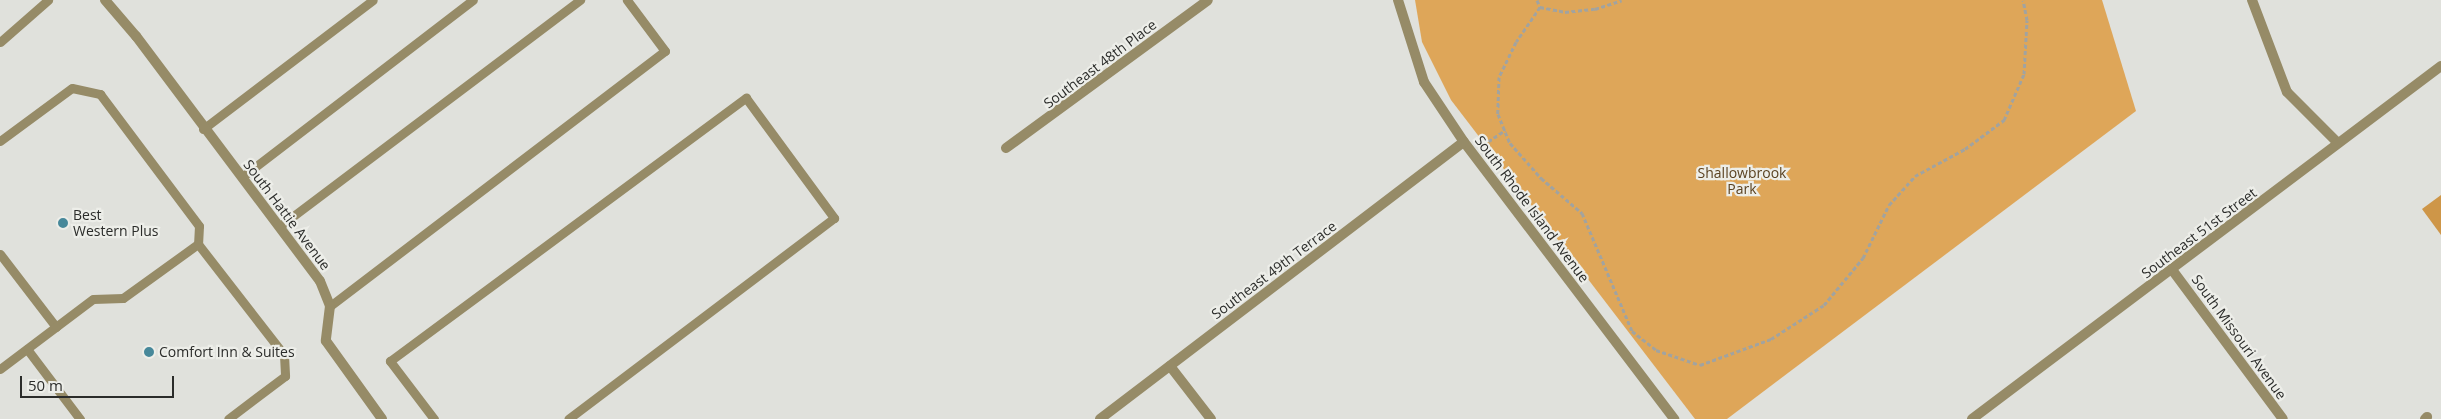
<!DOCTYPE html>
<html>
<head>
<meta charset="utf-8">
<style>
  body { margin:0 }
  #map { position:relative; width:2441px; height:419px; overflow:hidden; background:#e0e1dc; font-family:"Open Sans",sans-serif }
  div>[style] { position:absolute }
  .green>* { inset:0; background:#dea659 }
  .forest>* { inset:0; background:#ce9648 }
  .path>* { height:3px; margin-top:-1.5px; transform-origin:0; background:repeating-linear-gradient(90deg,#a2a39f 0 4px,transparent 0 6.5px) }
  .lane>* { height:9px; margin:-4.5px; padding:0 4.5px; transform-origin:4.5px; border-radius:4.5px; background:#968b67 }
  .street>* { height:10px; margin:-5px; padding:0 5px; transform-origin:5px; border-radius:5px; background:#968b67 }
  .dots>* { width:14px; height:14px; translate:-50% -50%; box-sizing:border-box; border:2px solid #edeee9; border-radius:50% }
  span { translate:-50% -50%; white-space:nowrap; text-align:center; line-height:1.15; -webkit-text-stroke:4.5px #edeee9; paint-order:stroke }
  .street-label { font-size:14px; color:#2b2c2a }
  .park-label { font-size:14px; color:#5a4221 }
  .poi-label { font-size:14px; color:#2b2c2a }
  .left { translate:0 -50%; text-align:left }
  .scale { position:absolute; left:20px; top:376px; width:154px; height:22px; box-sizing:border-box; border:2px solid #2b2c2a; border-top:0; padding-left:6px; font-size:15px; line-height:18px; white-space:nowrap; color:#2b2c2a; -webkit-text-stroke:4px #edeee9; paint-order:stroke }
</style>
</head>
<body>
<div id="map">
  <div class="green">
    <i style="clip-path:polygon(1415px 0,2102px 0,2136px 111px,1727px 419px,1695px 419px,1451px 100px,1422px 42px)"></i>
  </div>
  <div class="forest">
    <i style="clip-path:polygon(2441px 195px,2441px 235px,2422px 209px)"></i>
  </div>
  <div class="path">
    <i style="left:1537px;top:0;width:8px;rotate:67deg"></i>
    <i style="left:1540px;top:7px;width:42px;rotate:124.4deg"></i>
    <i style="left:1516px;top:42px;width:39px;rotate:116deg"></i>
    <i style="left:1499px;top:77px;width:37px;rotate:92deg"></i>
    <i style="left:1498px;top:114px;width:31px;rotate:68deg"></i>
    <i style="left:1510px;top:143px;width:47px;rotate:48.5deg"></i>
    <i style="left:1541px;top:178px;width:54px;rotate:40.5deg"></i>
    <i style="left:1582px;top:213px;width:128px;rotate:67deg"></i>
    <i style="left:1632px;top:331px;width:31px;rotate:38deg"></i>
    <i style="left:1656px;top:350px;width:46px;rotate:18.8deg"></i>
    <i style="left:1700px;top:365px;width:76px;rotate:-20.1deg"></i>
    <i style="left:1771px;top:339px;width:63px;rotate:-32.7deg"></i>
    <i style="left:1824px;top:305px;width:61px;rotate:-50.3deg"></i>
    <i style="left:1863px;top:258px;width:59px;rotate:-63.9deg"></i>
    <i style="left:1889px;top:205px;width:39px;rotate:-48deg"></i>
    <i style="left:1915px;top:176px;width:57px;rotate:-28.4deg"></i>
    <i style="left:1965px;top:149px;width:49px;rotate:-36.6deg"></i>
    <i style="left:2004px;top:120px;width:50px;rotate:-66.5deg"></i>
    <i style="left:2024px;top:74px;width:54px;rotate:-86.8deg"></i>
    <i style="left:2027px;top:20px;width:20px;rotate:-101deg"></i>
    <i style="left:1540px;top:7px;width:25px;rotate:11deg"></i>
    <i style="left:1565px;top:12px;width:30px;rotate:-6deg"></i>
    <i style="left:1595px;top:9px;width:28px;rotate:-18deg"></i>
    <i style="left:1483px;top:145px;width:27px;rotate:-34deg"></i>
  </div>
  <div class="lane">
    <i style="left:0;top:42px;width:64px;rotate:-41.2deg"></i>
    <i style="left:203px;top:129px;width:213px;rotate:-37.2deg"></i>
    <i style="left:0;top:141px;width:89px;rotate:-36.4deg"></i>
    <i style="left:72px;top:88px;width:29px;rotate:12deg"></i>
    <i style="left:100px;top:94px;width:165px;rotate:53.1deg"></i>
    <i style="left:199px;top:226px;width:18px;rotate:93deg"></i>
    <i style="left:242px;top:177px;width:291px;rotate:-37.5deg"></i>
    <i style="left:280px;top:226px;width:376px;rotate:-37deg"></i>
    <i style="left:0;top:254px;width:92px;rotate:52.5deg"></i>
    <i style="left:330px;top:306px;width:421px;rotate:-37.3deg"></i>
    <i style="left:665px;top:51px;width:64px;rotate:-126.7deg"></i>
    <i style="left:27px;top:349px;width:88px;rotate:52.9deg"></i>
    <i style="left:0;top:369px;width:116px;rotate:-37deg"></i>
    <i style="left:93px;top:299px;width:30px;rotate:-2deg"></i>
    <i style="left:123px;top:298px;width:92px;rotate:-35.8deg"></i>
    <i style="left:198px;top:244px;width:140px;rotate:52.2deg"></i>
    <i style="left:284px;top:355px;width:21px;rotate:87deg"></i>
    <i style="left:285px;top:376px;width:71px;rotate:143deg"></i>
    <i style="left:434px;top:419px;width:73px;rotate:-127.2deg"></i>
    <i style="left:390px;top:361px;width:443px;rotate:-36.5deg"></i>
    <i style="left:746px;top:98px;width:149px;rotate:53.7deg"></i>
    <i style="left:834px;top:218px;width:333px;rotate:142.9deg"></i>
  </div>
  <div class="street">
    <i style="left:105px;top:0;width:48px;rotate:49.3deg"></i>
    <i style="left:136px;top:36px;width:306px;rotate:53.1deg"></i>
    <i style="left:320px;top:281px;width:27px;rotate:68deg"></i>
    <i style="left:330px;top:306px;width:35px;rotate:97deg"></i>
    <i style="left:326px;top:341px;width:96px;rotate:54.3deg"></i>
    <i style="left:1398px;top:0;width:86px;rotate:72.4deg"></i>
    <i style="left:1424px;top:82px;width:72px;rotate:56.3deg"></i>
    <i style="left:1464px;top:142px;width:348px;rotate:52.8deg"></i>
    <i style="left:2252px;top:0;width:98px;rotate:69.2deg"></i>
    <i style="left:2287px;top:92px;width:72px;rotate:45deg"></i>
    <i style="left:1006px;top:148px;width:250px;rotate:-36.2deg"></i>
    <i style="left:2173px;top:271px;width:184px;rotate:53.4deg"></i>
    <i style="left:1170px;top:366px;width:67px;rotate:52.3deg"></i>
    <i style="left:1100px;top:419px;width:457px;rotate:-37.3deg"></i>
    <i style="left:1972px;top:419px;width:587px;rotate:-36.97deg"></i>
    <i style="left:2425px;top:419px;width:3px;rotate:-45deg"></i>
  </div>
  <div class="dots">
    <i style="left:63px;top:223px;background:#47889a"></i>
    <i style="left:149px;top:352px;background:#47889a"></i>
  </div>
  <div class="street-label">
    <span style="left:1100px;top:64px;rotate:-37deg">Southeast 48th Place</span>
    <span style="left:1532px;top:209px;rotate:53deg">South Rhode Island Avenue</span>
    <span style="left:287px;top:215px;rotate:53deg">South Hattie Avenue</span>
    <span style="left:2199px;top:233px;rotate:-37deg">Southeast 51st Street</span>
    <span style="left:1274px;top:270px;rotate:-37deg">Southeast 49th Terrace</span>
    <span style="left:2239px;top:337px;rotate:54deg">South Missouri Avenue</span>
  </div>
  <div class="park-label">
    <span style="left:1742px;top:181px">Shallowbrook<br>Park</span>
  </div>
  <div class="poi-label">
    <span class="left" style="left:73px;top:223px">Best<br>Western Plus</span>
    <span class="left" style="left:159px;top:352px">Comfort Inn &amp; Suites</span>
  </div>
  <div class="scale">50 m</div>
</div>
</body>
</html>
